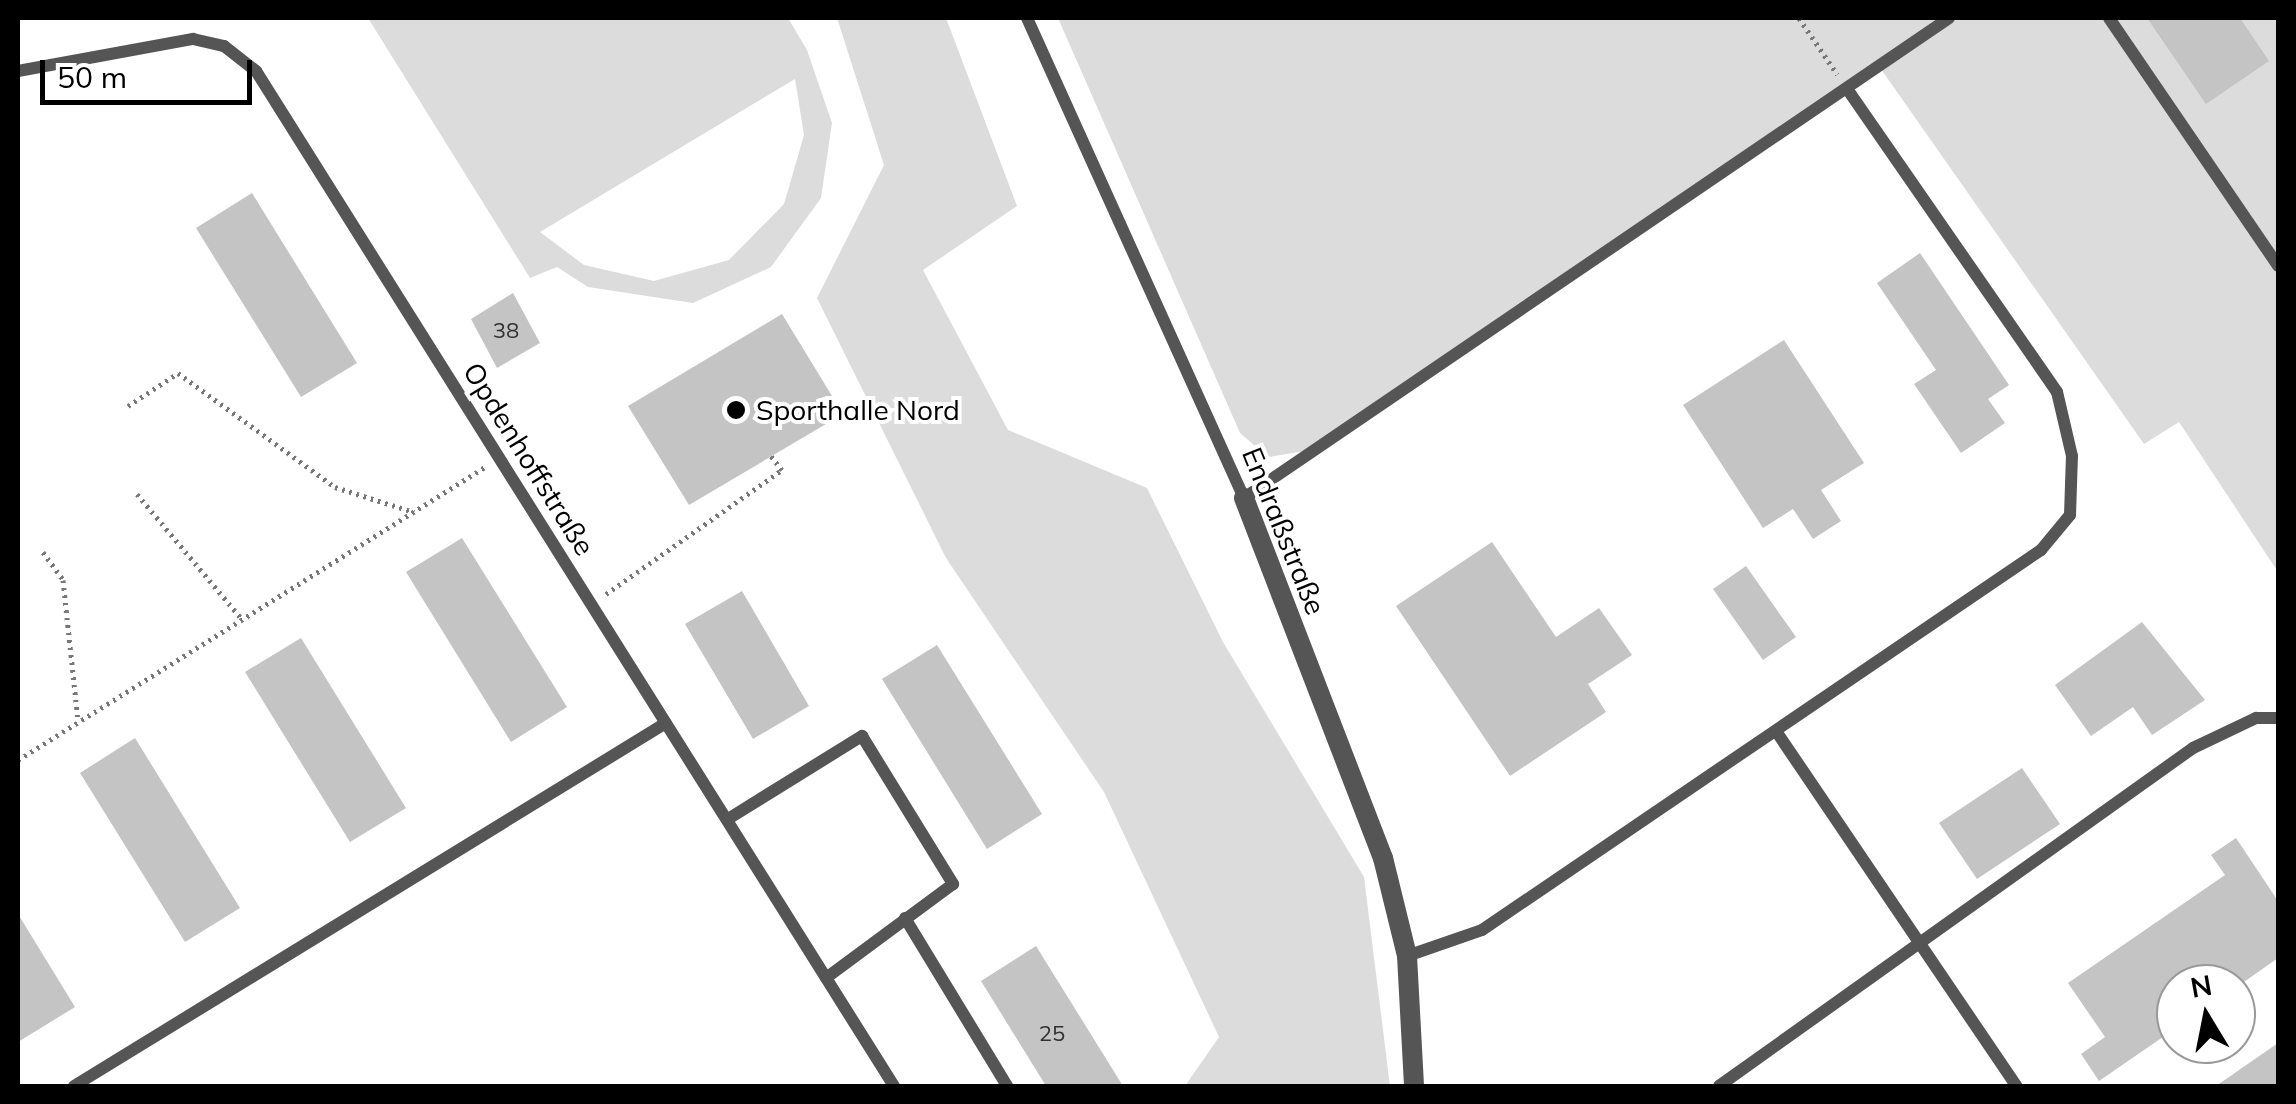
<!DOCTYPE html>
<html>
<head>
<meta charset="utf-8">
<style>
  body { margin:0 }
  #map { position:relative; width:2296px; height:1104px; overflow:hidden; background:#fff; font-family:Mulish,sans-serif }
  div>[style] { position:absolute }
  .green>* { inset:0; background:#dcdcdc }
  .building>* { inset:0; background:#c4c4c4 }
  .path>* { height:5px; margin-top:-2.5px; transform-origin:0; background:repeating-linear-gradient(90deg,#777 0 2.5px,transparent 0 7.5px) }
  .lane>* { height:12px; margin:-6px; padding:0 6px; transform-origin:6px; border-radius:6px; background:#555 }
  .street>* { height:20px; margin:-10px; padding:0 10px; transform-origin:10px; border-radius:10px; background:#555 }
  .dots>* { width:28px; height:28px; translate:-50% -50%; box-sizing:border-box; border:5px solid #fff; border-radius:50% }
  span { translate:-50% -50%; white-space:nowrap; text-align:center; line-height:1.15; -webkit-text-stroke:8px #fff; paint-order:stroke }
  .number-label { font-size:22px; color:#313131 }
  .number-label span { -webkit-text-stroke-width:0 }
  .poi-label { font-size:28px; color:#000 }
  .left { translate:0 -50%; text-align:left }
  .street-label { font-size:28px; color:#000 }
  .frame { position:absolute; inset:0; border:20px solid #000; pointer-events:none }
  .north { position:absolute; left:2156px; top:964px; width:100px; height:100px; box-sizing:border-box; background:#fff; border:2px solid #999; border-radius:50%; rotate:350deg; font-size:28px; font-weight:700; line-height:40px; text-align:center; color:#000 }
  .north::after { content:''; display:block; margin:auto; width:35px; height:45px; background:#000; clip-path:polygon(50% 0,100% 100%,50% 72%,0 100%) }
  .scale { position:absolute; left:40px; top:60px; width:212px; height:45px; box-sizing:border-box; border:5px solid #000; border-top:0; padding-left:12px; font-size:30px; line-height:35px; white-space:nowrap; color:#000; -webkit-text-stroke:8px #fff; paint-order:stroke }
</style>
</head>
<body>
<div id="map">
  <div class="green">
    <div style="clip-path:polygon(evenodd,368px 18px,788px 18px,807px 50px,832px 123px,821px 198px,771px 267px,693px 303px,588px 287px,557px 267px,530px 278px,368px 18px,795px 79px,804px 135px,784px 204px,729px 260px,654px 281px,584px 265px,540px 232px,795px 79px)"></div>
    <div style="clip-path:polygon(837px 18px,946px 18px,1017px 206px,923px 270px,1008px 430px,1147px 488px,1223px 642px,1364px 877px,1390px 1086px,1185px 1086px,1219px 1037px,1104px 792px,946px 558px,817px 298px,884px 165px)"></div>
    <div style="clip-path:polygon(1058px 18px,2278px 18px,2278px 572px,2179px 422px,2144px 444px,1876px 62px,1305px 451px,1268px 457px,1240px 433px)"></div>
  </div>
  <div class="building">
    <div style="clip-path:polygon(2147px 18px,2240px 18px,2269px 61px,2206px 104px)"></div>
    <div style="clip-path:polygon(252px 193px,357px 363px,301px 397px,196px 228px)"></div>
    <div style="clip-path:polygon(1920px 253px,2009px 385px,1988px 399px,2005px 423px,1961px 453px,1914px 384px,1936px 370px,1877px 283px)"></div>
    <div style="clip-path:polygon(513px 293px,540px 343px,497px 368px,471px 319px)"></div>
    <div style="clip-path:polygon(782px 314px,843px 414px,689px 505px,628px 406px)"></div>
    <div style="clip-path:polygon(1784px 340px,1864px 463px,1821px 490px,1841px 521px,1813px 539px,1793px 509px,1763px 528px,1683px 405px)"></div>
    <div style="clip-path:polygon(462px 538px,567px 707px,511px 742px,406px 572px)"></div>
    <div style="clip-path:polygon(1492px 542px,1556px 637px,1599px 608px,1632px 655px,1588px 684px,1606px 712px,1510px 776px,1396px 606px)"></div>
    <div style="clip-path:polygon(1746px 566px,1796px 637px,1763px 660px,1713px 589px)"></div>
    <div style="clip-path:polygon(742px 591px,809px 706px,753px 739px,685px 624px)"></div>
    <div style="clip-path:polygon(2142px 622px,2205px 700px,2152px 735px,2133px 707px,2091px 736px,2055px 685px)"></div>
    <div style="clip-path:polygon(301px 638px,406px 808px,350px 842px,245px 672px)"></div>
    <div style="clip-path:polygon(937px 645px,1042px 814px,987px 849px,882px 679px)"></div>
    <div style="clip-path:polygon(135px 738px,240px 908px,185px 942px,80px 773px)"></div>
    <div style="clip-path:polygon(2022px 768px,2060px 824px,1977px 879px,1939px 823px)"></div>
    <div style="clip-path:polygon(2236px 838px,2278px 901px,2278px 958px,2241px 984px,2176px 984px,2176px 1028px,2099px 1081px,2081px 1054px,2105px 1037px,2068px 983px,2225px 875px,2211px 855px)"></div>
    <div style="clip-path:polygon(18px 914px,75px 1007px,18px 1042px)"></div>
    <div style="clip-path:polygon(1036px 946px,1123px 1086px,1046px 1086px,981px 981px)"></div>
    <div style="clip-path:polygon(2278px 1043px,2278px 1086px,2216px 1086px)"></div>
  </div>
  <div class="path">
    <div style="left:1799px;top:18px;width:68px;rotate:55.8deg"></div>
    <div style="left:128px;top:406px;width:60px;rotate:-33.4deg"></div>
    <div style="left:178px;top:373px;width:194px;rotate:36deg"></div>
    <div style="left:335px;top:487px;width:83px;rotate:17.6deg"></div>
    <div style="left:137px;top:494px;width:162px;rotate:50deg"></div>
    <div style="left:43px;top:552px;width:34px;rotate:54deg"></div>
    <div style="left:63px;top:580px;width:142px;rotate:83.9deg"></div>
    <div style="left:606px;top:594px;width:215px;rotate:-35.2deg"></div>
    <div style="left:782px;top:470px;width:18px;rotate:-128deg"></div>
    <div style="left:18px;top:760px;width:551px;rotate:-32.1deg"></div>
  </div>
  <div class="lane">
    <div style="left:1027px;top:18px;width:527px;rotate:65.67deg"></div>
    <div style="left:1244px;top:498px;width:853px;rotate:-34.25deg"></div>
    <div style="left:2109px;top:18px;width:300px;rotate:55.7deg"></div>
    <div style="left:18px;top:71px;width:178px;rotate:-10.4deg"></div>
    <div style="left:193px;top:39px;width:32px;rotate:13deg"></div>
    <div style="left:224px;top:46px;width:41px;rotate:38deg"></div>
    <div style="left:256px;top:71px;width:1199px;rotate:57.85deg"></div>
    <div style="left:1776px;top:731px;width:429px;rotate:55.9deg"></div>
    <div style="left:728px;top:819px;width:158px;rotate:-31.8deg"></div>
    <div style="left:862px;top:736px;width:174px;rotate:58.4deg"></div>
    <div style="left:953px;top:884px;width:158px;rotate:143.5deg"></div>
    <div style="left:905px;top:918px;width:197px;rotate:58.7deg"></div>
    <div style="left:1407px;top:956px;width:79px;rotate:-19.1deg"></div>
    <div style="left:1482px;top:930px;width:676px;rotate:-34.21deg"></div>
    <div style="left:2041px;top:550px;width:45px;rotate:-50.4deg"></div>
    <div style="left:2070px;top:515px;width:59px;rotate:-88.1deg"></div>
    <div style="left:2072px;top:456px;width:66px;rotate:-103.2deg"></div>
    <div style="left:2057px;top:392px;width:369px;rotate:-124.7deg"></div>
    <div style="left:74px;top:1086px;width:694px;rotate:-31.52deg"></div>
    <div style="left:1719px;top:1086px;width:582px;rotate:-35.49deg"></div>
    <div style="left:2193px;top:748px;width:70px;rotate:-25.5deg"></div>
    <div style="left:2256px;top:718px;width:22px"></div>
  </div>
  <div class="street">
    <div style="left:1244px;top:498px;width:386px;rotate:68.9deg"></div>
    <div style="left:1383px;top:858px;width:101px;rotate:76.2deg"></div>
    <div style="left:1407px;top:956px;width:130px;rotate:86.9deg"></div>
  </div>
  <div class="dots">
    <div style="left:736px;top:410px;background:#000"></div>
  </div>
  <div class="number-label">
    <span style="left:506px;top:331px">38</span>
    <span style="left:1052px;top:1034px">25</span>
  </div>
  <div class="poi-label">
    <span class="left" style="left:756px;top:410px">Sporthalle Nord</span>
  </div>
  <div class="street-label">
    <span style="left:529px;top:459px;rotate:58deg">Opdenhoffstraße</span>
    <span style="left:1284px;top:531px;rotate:68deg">Endraßstraße</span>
  </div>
  <div class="frame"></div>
  <div class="north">N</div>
  <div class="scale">50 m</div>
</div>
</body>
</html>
